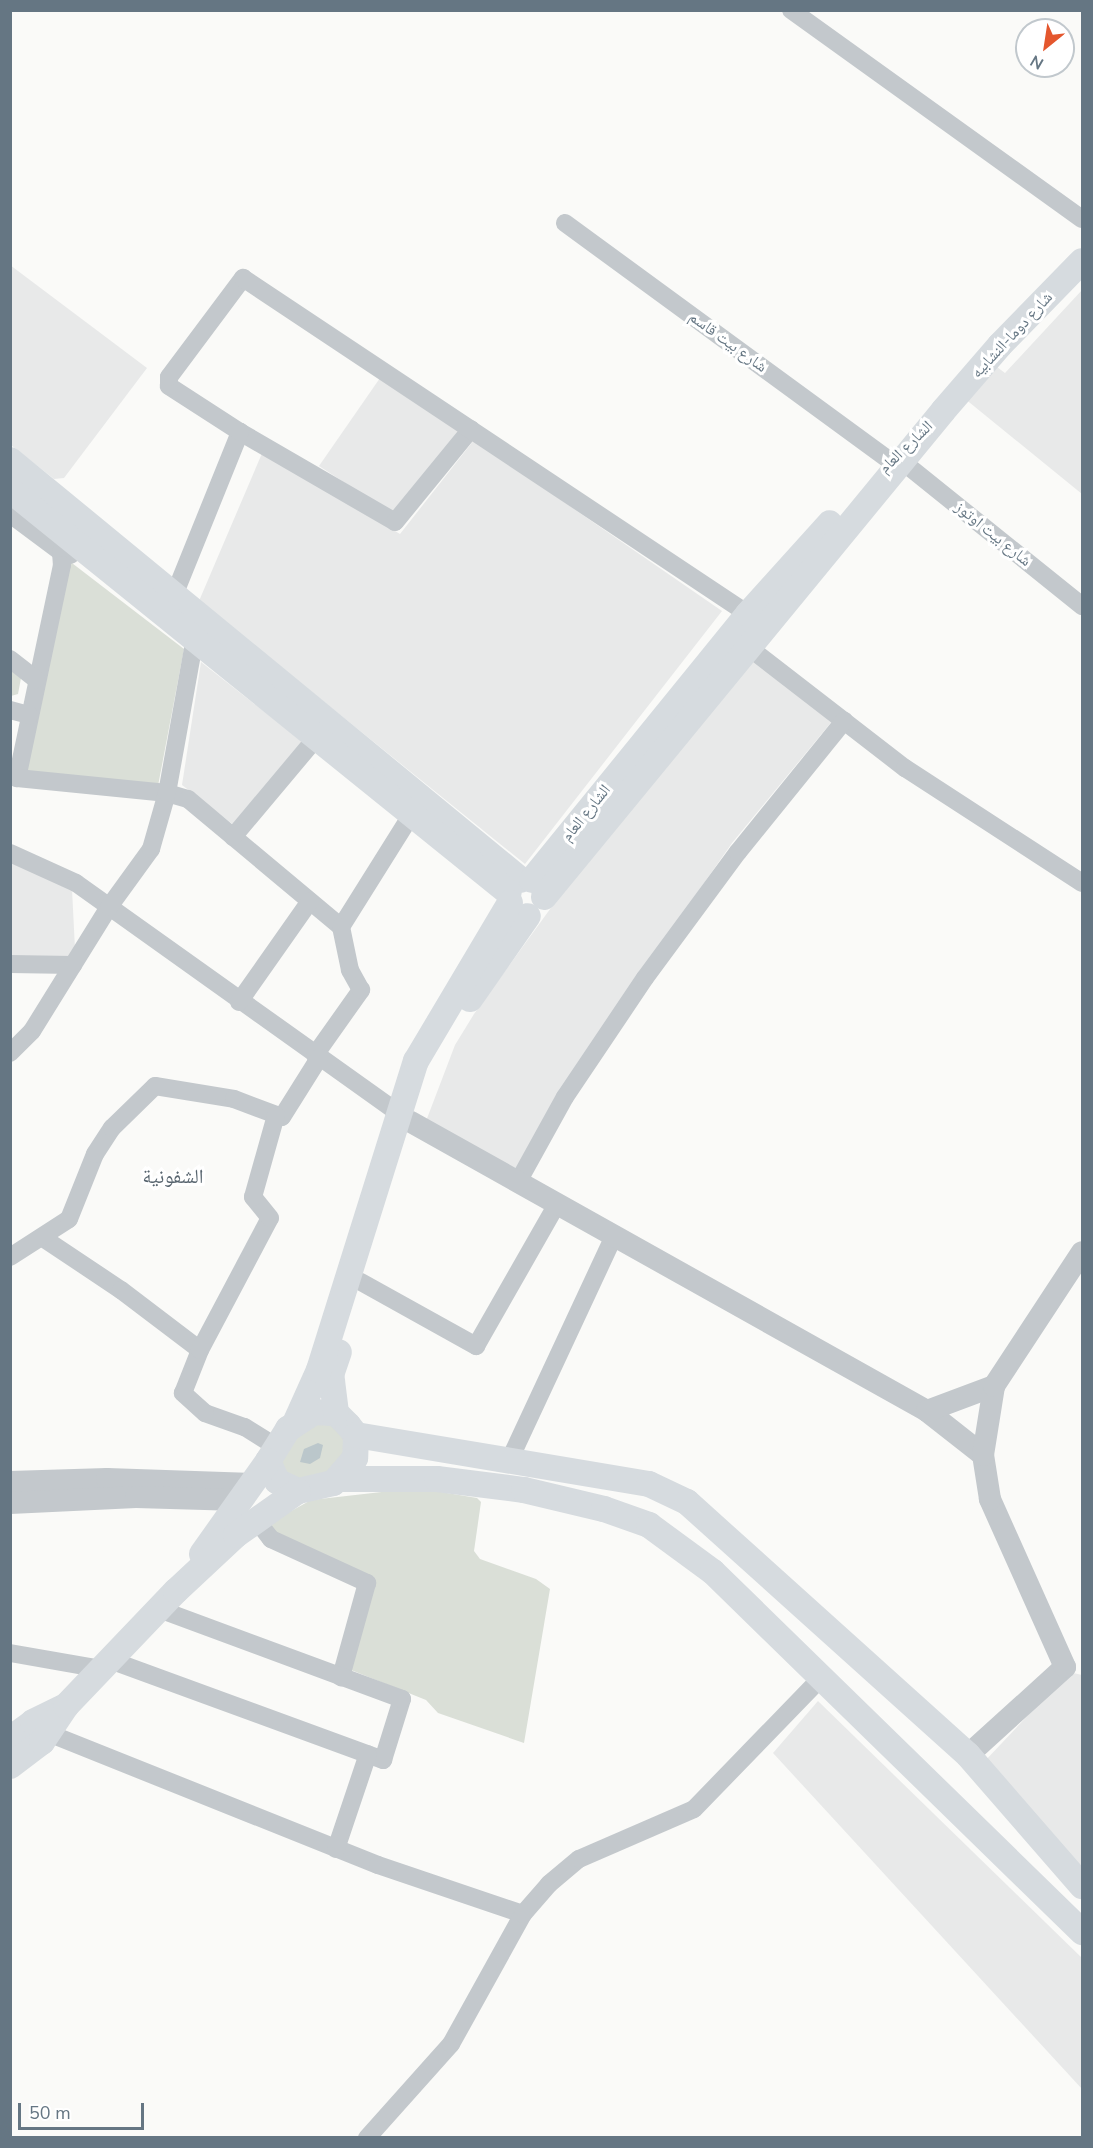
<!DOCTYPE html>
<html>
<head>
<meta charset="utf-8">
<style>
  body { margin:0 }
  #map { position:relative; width:1093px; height:2148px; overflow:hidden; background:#fafaf8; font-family:"Nunito Sans","Noto Naskh Arabic",sans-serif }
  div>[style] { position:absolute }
  .built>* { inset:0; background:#e8e9e9 }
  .green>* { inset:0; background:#dadfd7 }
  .water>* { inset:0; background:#bbc7cb }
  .minor>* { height:18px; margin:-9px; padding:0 9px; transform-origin:9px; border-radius:9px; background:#c3c8cc }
  .tertiary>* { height:22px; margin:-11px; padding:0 11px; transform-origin:11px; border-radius:11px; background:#c3c8cc }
  .secondary>* { height:26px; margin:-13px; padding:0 13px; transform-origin:13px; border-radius:13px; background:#d6dbdf }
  span { translate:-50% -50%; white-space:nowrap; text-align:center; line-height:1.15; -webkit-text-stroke:6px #fff; paint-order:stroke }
  .street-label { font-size:16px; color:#657683 }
  .quarter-label { font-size:20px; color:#57646e }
  .frame { position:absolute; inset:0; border:12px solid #657683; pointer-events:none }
  .north { position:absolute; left:1015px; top:18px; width:60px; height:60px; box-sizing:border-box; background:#fff; border:2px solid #c1c8cd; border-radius:50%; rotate:210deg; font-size:16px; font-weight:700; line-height:24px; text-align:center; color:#657683 }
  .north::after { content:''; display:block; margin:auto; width:21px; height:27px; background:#e4572e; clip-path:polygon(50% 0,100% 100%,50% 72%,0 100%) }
  .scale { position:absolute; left:18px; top:2103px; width:126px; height:27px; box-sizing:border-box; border:3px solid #657683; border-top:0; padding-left:8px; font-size:18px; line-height:21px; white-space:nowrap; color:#657683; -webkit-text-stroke:4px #fff; paint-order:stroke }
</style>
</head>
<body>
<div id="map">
  <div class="built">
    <div style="clip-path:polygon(10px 265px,147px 368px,64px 478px,54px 479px,11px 445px)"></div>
    <div style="clip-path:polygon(1082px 290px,1082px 494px,964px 398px,993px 364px,1005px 373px)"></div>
    <div style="clip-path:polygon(380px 378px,461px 428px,393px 514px,319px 466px)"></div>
    <div style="clip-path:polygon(474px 440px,722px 611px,525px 864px,199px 601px,263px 451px,400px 534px)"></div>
    <div style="clip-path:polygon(748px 654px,833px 720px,732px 843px,565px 1082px,512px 1179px,423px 1129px,455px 1045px,474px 1014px,598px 843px)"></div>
    <div style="clip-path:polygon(201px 662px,303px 742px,235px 826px,182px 785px)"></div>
    <div style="clip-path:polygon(10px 862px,72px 889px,75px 949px,69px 957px,11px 958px)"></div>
    <div style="clip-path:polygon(1069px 1672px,1082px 1675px,1082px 1867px,983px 1763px)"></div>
    <div style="clip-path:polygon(818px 1701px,1082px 1958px,1082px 2089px,773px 1753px)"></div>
  </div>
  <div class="green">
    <div style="clip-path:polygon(68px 560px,184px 649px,158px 786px,25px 774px)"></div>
    <div style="clip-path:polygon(10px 670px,21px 678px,18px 694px,11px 696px)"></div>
    <div style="clip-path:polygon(328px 1423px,338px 1428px,344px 1440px,343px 1454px,328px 1477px,289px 1480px,280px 1458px,283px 1449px,315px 1424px)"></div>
    <div style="clip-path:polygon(417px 1488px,477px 1498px,481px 1502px,474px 1551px,480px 1559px,536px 1579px,550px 1589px,524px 1743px,438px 1713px,426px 1700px,351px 1670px,374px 1577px,270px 1532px,268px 1524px,311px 1500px)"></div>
  </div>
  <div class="water">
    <div style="clip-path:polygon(318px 1443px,323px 1445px,320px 1458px,310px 1464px,300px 1462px,304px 1449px)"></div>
  </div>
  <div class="minor">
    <div style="left:791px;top:10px;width:358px;rotate:35.7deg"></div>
    <div style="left:565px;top:223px;width:404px;rotate:36.2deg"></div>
    <div style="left:240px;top:432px;width:179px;rotate:30.1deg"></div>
    <div style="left:395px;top:522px;width:120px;rotate:-50.7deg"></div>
    <div style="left:903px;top:462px;width:230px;rotate:38.8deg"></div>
    <div style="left:10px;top:514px;width:64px;rotate:36.7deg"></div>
    <div style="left:61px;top:552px;width:10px;rotate:17deg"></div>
    <div style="left:61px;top:552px;width:13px;rotate:86deg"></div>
    <div style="left:62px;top:565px;width:218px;rotate:101.9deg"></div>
    <div style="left:17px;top:778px;width:151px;rotate:5.7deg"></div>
    <div style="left:167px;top:793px;width:22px;rotate:16deg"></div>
    <div style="left:188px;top:799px;width:199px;rotate:39.9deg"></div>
    <div style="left:341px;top:927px;width:133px;rotate:-57.9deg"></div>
    <div style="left:175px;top:593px;width:174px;rotate:-68deg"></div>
    <div style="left:240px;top:432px;width:85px;rotate:-147.1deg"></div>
    <div style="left:169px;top:386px;width:9px;rotate:-90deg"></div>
    <div style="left:169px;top:377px;width:124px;rotate:-53.2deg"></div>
    <div style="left:243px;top:278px;width:607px;rotate:33.64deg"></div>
    <div style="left:747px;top:646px;width:200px;rotate:37.7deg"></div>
    <div style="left:905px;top:768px;width:211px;rotate:33deg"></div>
    <div style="left:10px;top:659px;width:33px;rotate:38deg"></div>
    <div style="left:10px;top:710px;width:20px;rotate:15deg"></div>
    <div style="left:233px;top:837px;width:131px;rotate:-50deg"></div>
    <div style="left:10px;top:853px;width:72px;rotate:24.4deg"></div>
    <div style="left:76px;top:883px;width:407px;rotate:35.5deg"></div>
    <div style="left:10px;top:964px;width:63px;rotate:0.9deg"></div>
    <div style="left:239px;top:1002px;width:123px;rotate:-54.9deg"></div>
    <div style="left:10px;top:1053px;width:31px;rotate:-45deg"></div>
    <div style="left:32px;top:1031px;width:146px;rotate:-58.2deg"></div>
    <div style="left:109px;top:907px;width:72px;rotate:-54.1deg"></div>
    <div style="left:151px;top:849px;width:58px;rotate:-74.1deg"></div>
    <div style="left:167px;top:793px;width:158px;rotate:-79.8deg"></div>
    <div style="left:315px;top:1055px;width:80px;rotate:-54.7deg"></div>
    <div style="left:361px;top:990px;width:23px;rotate:-119deg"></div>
    <div style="left:350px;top:970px;width:44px;rotate:-101.8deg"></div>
    <div style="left:518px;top:1182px;width:97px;rotate:-61.1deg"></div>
    <div style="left:565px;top:1097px;width:143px;rotate:-56.1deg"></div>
    <div style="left:645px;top:978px;width:157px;rotate:-53.6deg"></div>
    <div style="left:738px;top:852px;width:169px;rotate:-51deg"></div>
    <div style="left:43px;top:1238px;width:94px;rotate:33.7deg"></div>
    <div style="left:121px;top:1290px;width:99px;rotate:37.2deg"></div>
    <div style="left:10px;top:1257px;width:70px;rotate:-32.8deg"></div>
    <div style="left:69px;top:1219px;width:70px;rotate:-68.2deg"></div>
    <div style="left:95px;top:1154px;width:31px;rotate:-57deg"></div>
    <div style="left:112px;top:1128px;width:60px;rotate:-44.3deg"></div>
    <div style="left:155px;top:1086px;width:80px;rotate:9.3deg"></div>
    <div style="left:234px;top:1099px;width:51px;rotate:20.6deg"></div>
    <div style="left:282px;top:1117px;width:70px;rotate:-57.9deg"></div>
    <div style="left:361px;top:1282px;width:132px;rotate:29.1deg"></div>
    <div style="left:476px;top:1346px;width:163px;rotate:-60.3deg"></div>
    <div style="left:275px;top:1446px;width:36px;rotate:-148deg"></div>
    <div style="left:244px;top:1427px;width:41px;rotate:-160.3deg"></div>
    <div style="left:205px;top:1413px;width:30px;rotate:-138deg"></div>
    <div style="left:183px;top:1393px;width:46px;rotate:-68.4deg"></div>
    <div style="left:200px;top:1350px;width:149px;rotate:-62.1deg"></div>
    <div style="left:270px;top:1218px;width:27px;rotate:-129deg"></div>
    <div style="left:253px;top:1197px;width:85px;rotate:-74.3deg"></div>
    <div style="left:510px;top:1459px;width:246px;rotate:-65deg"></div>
    <div style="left:257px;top:1521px;width:23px;rotate:52deg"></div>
    <div style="left:271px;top:1539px;width:106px;rotate:24.6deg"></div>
    <div style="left:367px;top:1583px;width:98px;rotate:105.5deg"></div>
    <div style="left:10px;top:1653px;width:92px;rotate:10deg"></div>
    <div style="left:110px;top:1660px;width:291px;rotate:20.1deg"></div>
    <div style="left:383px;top:1760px;width:64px;rotate:-72.7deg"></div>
    <div style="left:402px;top:1699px;width:259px;rotate:-159.7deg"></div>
    <div style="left:48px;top:1733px;width:355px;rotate:21.8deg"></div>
    <div style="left:378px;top:1865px;width:153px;rotate:18.7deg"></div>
    <div style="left:336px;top:1849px;width:100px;rotate:-71.4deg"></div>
    <div style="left:367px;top:2138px;width:126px;rotate:-48.2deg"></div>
    <div style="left:451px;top:2044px;width:149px;rotate:-61deg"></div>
    <div style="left:523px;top:1914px;width:40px;rotate:-49deg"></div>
    <div style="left:549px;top:1884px;width:39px;rotate:-40deg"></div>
    <div style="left:579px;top:1859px;width:125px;rotate:-23.5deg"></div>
    <div style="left:694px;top:1809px;width:181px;rotate:-45.9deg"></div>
  </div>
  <div class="tertiary">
    <div style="left:411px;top:1122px;width:591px;rotate:29.25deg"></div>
    <div style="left:927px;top:1411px;width:71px;rotate:38.2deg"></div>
    <div style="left:927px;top:1411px;width:72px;rotate:-20.5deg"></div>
    <div style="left:10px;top:1482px;width:97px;rotate:-1.8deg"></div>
    <div style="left:107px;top:1479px;width:146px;rotate:2deg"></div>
    <div style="left:10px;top:1503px;width:126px;rotate:-2.7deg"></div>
    <div style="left:136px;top:1497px;width:103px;rotate:1.7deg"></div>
    <div style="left:968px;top:1755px;width:131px;rotate:-42.2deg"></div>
    <div style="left:1065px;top:1667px;width:184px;rotate:-114.1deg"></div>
    <div style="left:990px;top:1499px;width:45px;rotate:-99deg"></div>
    <div style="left:983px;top:1455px;width:70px;rotate:-80.9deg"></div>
    <div style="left:994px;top:1386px;width:160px;rotate:-56.7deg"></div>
  </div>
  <div class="secondary">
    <div style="left:10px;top:460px;width:661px;rotate:39.42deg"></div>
    <div style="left:10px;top:490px;width:641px;rotate:38.92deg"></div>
    <div style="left:532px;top:880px;width:343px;rotate:-50.9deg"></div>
    <div style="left:748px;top:614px;width:122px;rotate:-48deg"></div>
    <div style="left:544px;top:897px;width:629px;rotate:-50.61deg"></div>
    <div style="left:943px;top:411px;width:87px;rotate:-49.2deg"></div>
    <div style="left:1000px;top:345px;width:117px;rotate:-45.7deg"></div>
    <div style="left:470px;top:999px;width:101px;rotate:-55.1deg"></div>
    <div style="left:314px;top:1412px;width:22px;rotate:3deg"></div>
    <div style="left:336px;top:1413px;width:17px;rotate:45deg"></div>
    <div style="left:348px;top:1425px;width:13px;rotate:51deg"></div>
    <div style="left:356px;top:1435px;width:23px;rotate:92deg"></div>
    <div style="left:355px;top:1458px;width:33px;rotate:131deg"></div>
    <div style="left:333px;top:1483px;width:36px;rotate:167deg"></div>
    <div style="left:298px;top:1491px;width:23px;rotate:-155deg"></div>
    <div style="left:277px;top:1481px;width:22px;rotate:-114deg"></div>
    <div style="left:268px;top:1461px;width:38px;rotate:-58deg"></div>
    <div style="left:288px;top:1429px;width:31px;rotate:-33deg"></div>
    <div style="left:336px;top:1413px;width:38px;rotate:-97deg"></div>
    <div style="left:331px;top:1375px;width:24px;rotate:-71deg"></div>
    <div style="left:296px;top:1421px;width:56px;rotate:-65.7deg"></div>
    <div style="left:319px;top:1370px;width:324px;rotate:-72.6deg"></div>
    <div style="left:416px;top:1061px;width:184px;rotate:-59.3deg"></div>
    <div style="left:356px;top:1435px;width:297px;rotate:9.5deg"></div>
    <div style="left:649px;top:1484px;width:42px;rotate:25.3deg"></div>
    <div style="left:687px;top:1502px;width:378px;rotate:42deg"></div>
    <div style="left:968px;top:1755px;width:174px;rotate:49deg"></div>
    <div style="left:340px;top:1479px;width:97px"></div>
    <div style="left:437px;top:1479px;width:88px;rotate:7.2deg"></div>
    <div style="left:524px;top:1490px;width:82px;rotate:13.4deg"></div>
    <div style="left:604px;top:1509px;width:48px;rotate:19.6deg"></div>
    <div style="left:649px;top:1525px;width:79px;rotate:36.3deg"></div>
    <div style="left:713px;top:1572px;width:516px;rotate:44.29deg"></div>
    <div style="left:202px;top:1554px;width:114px;rotate:-54.6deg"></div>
    <div style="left:10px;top:1739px;width:29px;rotate:-36deg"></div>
    <div style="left:33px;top:1722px;width:37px;rotate:-26deg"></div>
    <div style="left:10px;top:1766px;width:40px;rotate:-37deg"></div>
    <div style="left:42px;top:1742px;width:43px;rotate:-56.3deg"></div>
    <div style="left:66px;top:1706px;width:159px;rotate:-46.3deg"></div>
    <div style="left:176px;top:1591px;width:82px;rotate:-43deg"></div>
    <div style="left:236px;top:1535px;width:76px;rotate:-35.4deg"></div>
  </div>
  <div class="street-label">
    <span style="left:1012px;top:335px;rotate:-47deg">شارع دوما-النشابيه</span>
    <span style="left:728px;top:342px;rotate:36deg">شارع بيت قاسم</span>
    <span style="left:906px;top:447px;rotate:-44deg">الشارع العام</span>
    <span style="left:993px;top:534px;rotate:39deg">شارع بيت اوتوز</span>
    <span style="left:586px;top:813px;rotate:-51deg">الشارع العام</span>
  </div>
  <div class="quarter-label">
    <span style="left:173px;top:1176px">الشفونية</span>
  </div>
  <div class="frame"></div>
  <div class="north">N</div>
  <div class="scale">50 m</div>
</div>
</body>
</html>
